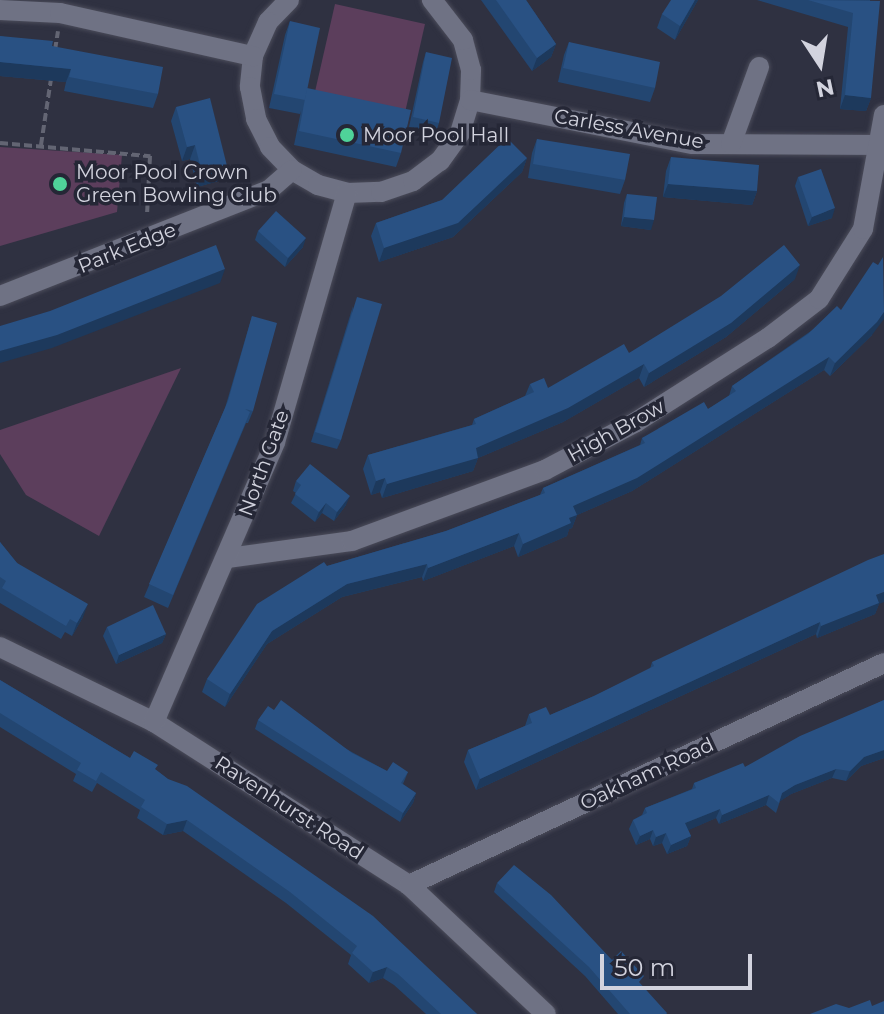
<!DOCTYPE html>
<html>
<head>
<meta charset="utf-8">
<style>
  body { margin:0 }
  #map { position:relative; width:884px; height:1014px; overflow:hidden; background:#2f3141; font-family:Montserrat,sans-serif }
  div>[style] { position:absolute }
  .green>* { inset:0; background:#5c3e5c }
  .path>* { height:4px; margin-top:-2px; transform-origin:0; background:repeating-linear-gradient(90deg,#636573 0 8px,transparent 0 12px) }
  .roads { filter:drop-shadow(0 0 2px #4b4c5a) drop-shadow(0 0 2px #4b4c5a) }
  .minor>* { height:20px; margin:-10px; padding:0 10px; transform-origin:10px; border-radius:10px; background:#6f7284 }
  .wall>* { inset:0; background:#234671 }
  .shaded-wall>* { inset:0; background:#1d395c }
  .building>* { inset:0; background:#295183 }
  .dots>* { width:22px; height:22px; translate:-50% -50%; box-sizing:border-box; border:4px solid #252736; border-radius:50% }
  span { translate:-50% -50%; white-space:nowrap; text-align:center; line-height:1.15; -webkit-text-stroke:7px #252736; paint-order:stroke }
  .street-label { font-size:20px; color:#d2d3de }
  .poi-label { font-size:20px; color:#d2d3de }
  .left { translate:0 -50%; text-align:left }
  .north { position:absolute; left:780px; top:24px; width:80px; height:80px; -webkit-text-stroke:6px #252736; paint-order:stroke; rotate:168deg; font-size:22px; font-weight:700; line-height:32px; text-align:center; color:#d2d3de }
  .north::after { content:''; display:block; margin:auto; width:28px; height:36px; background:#d2d3de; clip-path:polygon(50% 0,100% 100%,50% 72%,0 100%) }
  .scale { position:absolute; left:600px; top:954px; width:152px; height:36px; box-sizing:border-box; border:4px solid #d2d3de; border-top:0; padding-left:10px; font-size:24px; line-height:28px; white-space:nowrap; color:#d2d3de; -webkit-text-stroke:6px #252736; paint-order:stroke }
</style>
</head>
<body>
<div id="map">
  <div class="green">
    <div style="clip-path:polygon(335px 4px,425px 24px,404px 117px,314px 96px)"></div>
    <div style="clip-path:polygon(0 147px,122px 155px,117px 212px,0 246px)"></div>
    <div style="clip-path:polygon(181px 368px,99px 536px,26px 495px,0 454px,0 430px)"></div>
  </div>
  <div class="path">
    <div style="left:55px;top:50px;width:19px;rotate:-81deg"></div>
    <div style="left:0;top:143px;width:151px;rotate:5deg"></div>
    <div style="left:150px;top:156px;width:60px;rotate:92.9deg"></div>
    <div style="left:41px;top:145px;width:67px;rotate:-81.4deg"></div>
  </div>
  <div class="roads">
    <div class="minor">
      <div style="left:289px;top:0;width:30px;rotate:134deg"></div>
      <div style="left:268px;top:22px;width:37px;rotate:114deg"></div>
      <div style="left:253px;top:56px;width:31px;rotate:96deg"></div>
      <div style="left:250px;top:87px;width:33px;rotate:79deg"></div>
      <div style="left:256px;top:119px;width:31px;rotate:63deg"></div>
      <div style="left:270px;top:147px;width:32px;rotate:46deg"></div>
      <div style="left:292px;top:170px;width:30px;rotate:30deg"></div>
      <div style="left:318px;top:185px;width:30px;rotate:15deg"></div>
      <div style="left:347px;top:193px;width:34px;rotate:-2deg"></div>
      <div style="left:381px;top:192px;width:34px;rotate:-19deg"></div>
      <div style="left:413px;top:181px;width:34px;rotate:-37deg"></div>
      <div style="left:440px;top:161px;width:34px;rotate:-54deg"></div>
      <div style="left:460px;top:133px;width:34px;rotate:-73deg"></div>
      <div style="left:470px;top:100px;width:30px;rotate:-88deg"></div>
      <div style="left:471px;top:70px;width:31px;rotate:-105deg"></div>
      <div style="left:463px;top:40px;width:51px;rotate:-127.8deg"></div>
      <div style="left:0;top:10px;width:60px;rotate:2.9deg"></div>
      <div style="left:60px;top:13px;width:198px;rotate:12.6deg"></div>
      <div style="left:470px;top:100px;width:227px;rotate:11.2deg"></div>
      <div style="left:693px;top:144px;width:191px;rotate:0.3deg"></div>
      <div style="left:731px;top:144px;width:82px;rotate:-70deg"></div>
      <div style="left:0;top:296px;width:289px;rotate:-21.5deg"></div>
      <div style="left:269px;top:190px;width:30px;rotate:-41deg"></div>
      <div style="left:228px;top:558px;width:125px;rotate:-7.8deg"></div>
      <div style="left:352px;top:541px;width:206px;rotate:-20.2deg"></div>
      <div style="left:545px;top:470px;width:103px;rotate:-27.8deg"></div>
      <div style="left:636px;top:422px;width:156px;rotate:-32.5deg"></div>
      <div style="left:768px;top:338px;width:64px;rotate:-37.4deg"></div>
      <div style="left:819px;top:299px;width:83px;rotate:-57.8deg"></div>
      <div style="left:863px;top:229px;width:116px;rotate:-79.6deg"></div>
      <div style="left:0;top:647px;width:171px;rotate:26deg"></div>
      <div style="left:154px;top:722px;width:303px;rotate:32.6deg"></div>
      <div style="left:409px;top:885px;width:188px;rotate:43.3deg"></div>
      <div style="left:154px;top:722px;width:305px;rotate:-66.6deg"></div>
      <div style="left:275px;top:442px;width:259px;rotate:-73.9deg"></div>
      <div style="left:409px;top:885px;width:524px;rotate:-25.05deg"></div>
    </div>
  </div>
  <div class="wall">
    <div style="clip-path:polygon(481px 0,526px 0,556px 44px,551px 57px,532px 71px)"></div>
    <div style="clip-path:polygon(698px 0,675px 40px,657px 28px,662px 14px)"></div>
    <div style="clip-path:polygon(757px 0,870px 0,871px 98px,866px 111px,840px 109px,848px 27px)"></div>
    <div style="clip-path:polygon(290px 21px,307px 89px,401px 153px,396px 167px,294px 145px,301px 111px,300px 114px,269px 108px,285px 35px)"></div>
    <div style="clip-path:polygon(0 36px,52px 46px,158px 94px,153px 108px,64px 91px,66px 82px,0 76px)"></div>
    <div style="clip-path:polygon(569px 42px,655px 88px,650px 102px,558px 82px,564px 55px)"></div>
    <div style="clip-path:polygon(426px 52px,439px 123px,436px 132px,409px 127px,423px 62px)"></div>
    <div style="clip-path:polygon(176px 107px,227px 166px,222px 180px,197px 187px,190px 159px,182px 161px,171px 121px)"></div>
    <div style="clip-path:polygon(537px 139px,625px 180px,620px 194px,528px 178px,532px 153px)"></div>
    <div style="clip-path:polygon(671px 157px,757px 191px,752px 205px,663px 197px,666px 171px)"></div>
    <div style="clip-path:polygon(527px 158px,522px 172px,453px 237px,379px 262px,371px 236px,376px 223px,442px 200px)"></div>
    <div style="clip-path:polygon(798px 177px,832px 218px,808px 226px,795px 186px)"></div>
    <div style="clip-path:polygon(627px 194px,651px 230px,621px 226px,624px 203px)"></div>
    <div style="clip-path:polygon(258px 231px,303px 247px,285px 267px,255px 240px)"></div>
    <div style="clip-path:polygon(795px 279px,726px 337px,644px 387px,639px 378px,563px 422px,478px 458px,473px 471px,382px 498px,380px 492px,371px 495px,363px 469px,368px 455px,472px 425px,474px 419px,525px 396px,530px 384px,548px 388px,629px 353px)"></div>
    <div style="clip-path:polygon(353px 306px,341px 440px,337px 449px,311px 442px)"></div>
    <div style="clip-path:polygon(841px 310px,872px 335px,830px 376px,824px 370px,632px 491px,577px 515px,572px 528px,569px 529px,567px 536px,518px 557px,514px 546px,423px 581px,422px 577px,342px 597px,267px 644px,225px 707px,202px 692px,207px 679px,327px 566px,446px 531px,540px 495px,543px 488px,640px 445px,642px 438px,708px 409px,729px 396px,732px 386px)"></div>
    <div style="clip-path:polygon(252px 316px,253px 411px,248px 423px,246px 423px,168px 608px,144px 597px,225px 408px)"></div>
    <div style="clip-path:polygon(296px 481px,346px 505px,334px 521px,322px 513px,315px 522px,291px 503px,296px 493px,293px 491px)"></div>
    <div style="clip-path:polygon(0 542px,17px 563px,83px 617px,72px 636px,65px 632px,61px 639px,0 603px)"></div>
    <div style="clip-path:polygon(879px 604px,875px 614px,817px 638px,816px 634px,476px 790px,464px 762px,468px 750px,525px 726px,529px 714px,550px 715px,594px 696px,650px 669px,652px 662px)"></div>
    <div style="clip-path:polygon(107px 627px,166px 634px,162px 643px,116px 664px,103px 636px)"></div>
    <div style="clip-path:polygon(0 680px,130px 758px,156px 770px,477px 1014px,426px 1014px,394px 985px,383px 978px,369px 983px,348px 964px,351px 955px,286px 903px,183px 831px,163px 835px,137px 818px,140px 810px,97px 783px,92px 792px,73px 781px,76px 774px,0 727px)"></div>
    <div style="clip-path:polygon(884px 700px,884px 758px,861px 766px,846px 781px,832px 778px,791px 794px,780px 801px,776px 813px,766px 805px,719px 824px,716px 818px,688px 830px,691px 836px,687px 846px,667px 854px,662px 843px,653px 846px,650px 839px,636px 845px,629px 829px,633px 820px,642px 815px,645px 808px,692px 789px,694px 783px,745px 767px)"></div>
    <div style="clip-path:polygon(274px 710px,387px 771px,408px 772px,403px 784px,416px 793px,413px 803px,400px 822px,255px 729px,258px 720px)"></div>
    <div style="clip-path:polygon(497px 883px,612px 960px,641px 985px,667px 1014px,618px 1014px,585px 976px,494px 892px)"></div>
  </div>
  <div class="shaded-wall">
    <div style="clip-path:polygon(695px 0,698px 0,675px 40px,680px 26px)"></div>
    <div style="clip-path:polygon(556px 44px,551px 57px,532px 71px,537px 58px)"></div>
    <div style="clip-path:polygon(0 62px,71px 69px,66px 82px,0 76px)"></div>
    <div style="clip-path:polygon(845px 95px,871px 98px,866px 111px,840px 109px)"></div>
    <div style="clip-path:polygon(195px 145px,190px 159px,182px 161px,187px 147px)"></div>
    <div style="clip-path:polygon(527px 158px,522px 172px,453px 237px,379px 262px,384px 248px)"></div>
    <div style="clip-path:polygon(227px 166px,222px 180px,197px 187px,202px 173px)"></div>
    <div style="clip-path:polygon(668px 184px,757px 191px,752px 205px,663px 197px)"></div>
    <div style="clip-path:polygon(835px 208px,832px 218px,808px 226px,812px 217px)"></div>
    <div style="clip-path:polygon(624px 217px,654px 220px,651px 230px,621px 226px)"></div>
    <div style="clip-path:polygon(306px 238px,303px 247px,285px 267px,288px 258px)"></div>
    <div style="clip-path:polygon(800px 265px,795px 279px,726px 337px,644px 387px,649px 373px)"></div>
    <div style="clip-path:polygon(225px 269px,220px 283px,52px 348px,0 363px,0 351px)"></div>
    <div style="clip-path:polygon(884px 312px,884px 319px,872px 335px,830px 376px,835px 363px)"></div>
    <div style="clip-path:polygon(829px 357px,824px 370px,632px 491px,577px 515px,572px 528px,569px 529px,567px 536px,518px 557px,523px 544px,573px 506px)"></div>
    <div style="clip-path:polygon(644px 364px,639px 378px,563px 422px,478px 458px,473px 471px,382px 498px,387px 484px,476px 448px)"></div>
    <div style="clip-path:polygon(385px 478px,380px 492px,371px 495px,376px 481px)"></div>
    <div style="clip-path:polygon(350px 496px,346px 505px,334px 521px,337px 512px)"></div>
    <div style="clip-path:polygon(326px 503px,322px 513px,315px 522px,319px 512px)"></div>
    <div style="clip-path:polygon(519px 533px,514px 546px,423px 581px,428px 568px)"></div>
    <div style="clip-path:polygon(427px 564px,422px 577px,342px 597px,267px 644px,225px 707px,230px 694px,272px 631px,347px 584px)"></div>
    <div style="clip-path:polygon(884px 592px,884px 602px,879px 604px,875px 614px,817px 638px,821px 626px,876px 595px)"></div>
    <div style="clip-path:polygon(88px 604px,83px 617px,72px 636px,77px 623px)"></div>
    <div style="clip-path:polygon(820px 622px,816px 634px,476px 790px,480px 779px)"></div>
    <div style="clip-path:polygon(166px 634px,162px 643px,116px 664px,119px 655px)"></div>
    <div style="clip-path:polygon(884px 750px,884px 758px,861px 766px,846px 781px,850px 771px,864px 757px)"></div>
    <div style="clip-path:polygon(836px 769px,832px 778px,791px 794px,779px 802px,782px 793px,795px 785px)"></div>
    <div style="clip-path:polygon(416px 793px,413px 803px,400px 822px,403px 813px)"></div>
    <div style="clip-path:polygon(769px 795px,766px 805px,719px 824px,722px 815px)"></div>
    <div style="clip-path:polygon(720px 809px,716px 818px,682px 833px,685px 823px)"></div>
    <div style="clip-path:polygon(187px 820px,183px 831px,163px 835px,167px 824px)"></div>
    <div style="clip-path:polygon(653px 830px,650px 839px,636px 845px,640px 836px)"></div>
    <div style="clip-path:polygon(666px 833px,662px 843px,653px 846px,656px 837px)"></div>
    <div style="clip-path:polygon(691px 836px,687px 846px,667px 854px,671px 845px)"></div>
    <div style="clip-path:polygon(387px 967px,383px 978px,369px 983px,373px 972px)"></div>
  </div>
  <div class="building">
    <div style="clip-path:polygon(496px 0,526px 0,556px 44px,537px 58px)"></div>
    <div style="clip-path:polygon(671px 0,695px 0,680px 26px,662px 14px)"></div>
    <div style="clip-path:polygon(808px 0,880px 1px,871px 98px,845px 95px,853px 13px)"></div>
    <div style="clip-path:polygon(290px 21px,320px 28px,305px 100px,274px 94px)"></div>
    <div style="clip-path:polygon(0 36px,53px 41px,52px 46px,163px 67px,158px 94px,69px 77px,71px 69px,0 62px)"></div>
    <div style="clip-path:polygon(569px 42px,660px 62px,655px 88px,563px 68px)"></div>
    <div style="clip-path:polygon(426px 52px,452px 58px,439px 123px,413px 117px)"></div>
    <div style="clip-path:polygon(307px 88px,411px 110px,401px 153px,299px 131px)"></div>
    <div style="clip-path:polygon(210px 98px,227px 166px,202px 173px,195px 145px,187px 147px,176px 107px)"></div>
    <div style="clip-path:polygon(507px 138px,527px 158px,458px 223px,384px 248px,376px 223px,442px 200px)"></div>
    <div style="clip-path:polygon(537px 139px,630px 154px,625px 180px,533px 164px)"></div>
    <div style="clip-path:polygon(671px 157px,759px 165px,757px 191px,668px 184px)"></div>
    <div style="clip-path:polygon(821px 169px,835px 208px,812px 217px,798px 177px)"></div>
    <div style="clip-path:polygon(627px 194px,657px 197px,654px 220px,624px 217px)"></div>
    <div style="clip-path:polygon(276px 211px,306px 238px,288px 258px,258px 231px)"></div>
    <div style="clip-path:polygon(216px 245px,225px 269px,57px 335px,0 351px,0 326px,50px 311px)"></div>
    <div style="clip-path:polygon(784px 245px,800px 265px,731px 323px,649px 373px,644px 364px,568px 408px,476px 448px,478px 458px,387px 484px,385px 478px,376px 481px,368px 455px,476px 424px,474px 419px,534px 392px,530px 384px,544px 378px,548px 388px,624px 344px,629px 353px,721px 296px)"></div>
    <div style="clip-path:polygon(883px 257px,884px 312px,877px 322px,835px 363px,829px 357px,637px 478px,573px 506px,577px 515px,569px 518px,571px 523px,523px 544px,519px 533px,428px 568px,427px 564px,347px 584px,272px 631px,230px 694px,207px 679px,257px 604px,324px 562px,327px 566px,446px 531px,545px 493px,543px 488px,645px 443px,642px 438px,704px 402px,708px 409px,736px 391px,732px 386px,808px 334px,837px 306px,841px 310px,873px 262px,878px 265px)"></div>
    <div style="clip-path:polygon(357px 297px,382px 304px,341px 440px,315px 432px)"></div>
    <div style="clip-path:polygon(252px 316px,277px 323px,253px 411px,245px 409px,250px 412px,173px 595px,149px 584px,228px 401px)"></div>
    <div style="clip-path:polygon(310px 464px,350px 496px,337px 512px,326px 503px,319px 512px,295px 494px,301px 485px,296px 481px)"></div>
    <div style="clip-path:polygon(0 542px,17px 563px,88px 604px,77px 623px,70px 619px,66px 626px,2px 588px,6px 581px,0 577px)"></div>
    <div style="clip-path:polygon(884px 554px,884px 592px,876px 595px,879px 603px,821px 626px,820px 622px,480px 779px,468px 750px,532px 723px,529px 714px,546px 707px,550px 715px,594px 696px,654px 666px,652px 662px,868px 560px)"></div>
    <div style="clip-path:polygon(153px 605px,166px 634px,119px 655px,107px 627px)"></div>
    <div style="clip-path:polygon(0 680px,130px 758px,134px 751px,158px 765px,155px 769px,168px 779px,187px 786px,373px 916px,477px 1014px,441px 1014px,398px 974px,387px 967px,373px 972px,352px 953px,357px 946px,290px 892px,187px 820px,167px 824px,141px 807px,145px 800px,101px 772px,96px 781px,77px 770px,81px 763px,0 713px)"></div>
    <div style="clip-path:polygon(281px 700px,352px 753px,387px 771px,393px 762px,408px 772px,401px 783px,416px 793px,403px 813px,258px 720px,268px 706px,274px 710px)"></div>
    <div style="clip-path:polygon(884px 700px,884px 750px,864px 757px,850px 771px,836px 769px,795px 785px,782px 793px,779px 803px,769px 795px,722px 815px,720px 809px,685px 823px,691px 836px,671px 845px,666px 833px,656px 837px,653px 830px,640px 836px,633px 820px,647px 813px,645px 808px,696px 788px,694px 783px,743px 763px,745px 767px,800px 736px)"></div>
    <div style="clip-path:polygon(514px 865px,551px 895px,612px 960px,621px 951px,644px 976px,639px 982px,667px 1013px,666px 1014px,630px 1014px,589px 967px,497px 883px)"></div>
    <div style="clip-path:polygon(870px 1000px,872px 1006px,884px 1001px,884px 1014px,810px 1014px,836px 1004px,849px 1008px)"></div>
  </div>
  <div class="dots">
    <div style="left:347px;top:135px;background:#4fd399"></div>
    <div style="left:60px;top:184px;background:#4fd399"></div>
  </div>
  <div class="street-label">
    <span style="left:629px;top:129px;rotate:10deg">Carless Avenue</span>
    <span style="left:127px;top:248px;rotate:-22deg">Park Edge</span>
    <span style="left:616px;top:431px;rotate:-29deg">High Brow</span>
    <span style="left:264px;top:463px;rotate:-70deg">North Gate</span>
    <span style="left:647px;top:774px;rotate:-25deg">Oakham Road</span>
    <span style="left:289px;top:808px;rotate:33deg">Ravenhurst Road</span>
  </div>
  <div class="poi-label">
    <span class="left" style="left:363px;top:135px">Moor Pool Hall</span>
    <span class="left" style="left:76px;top:184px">Moor Pool Crown<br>Green Bowling Club</span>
  </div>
  <div class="north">N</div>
  <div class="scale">50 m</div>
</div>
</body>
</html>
